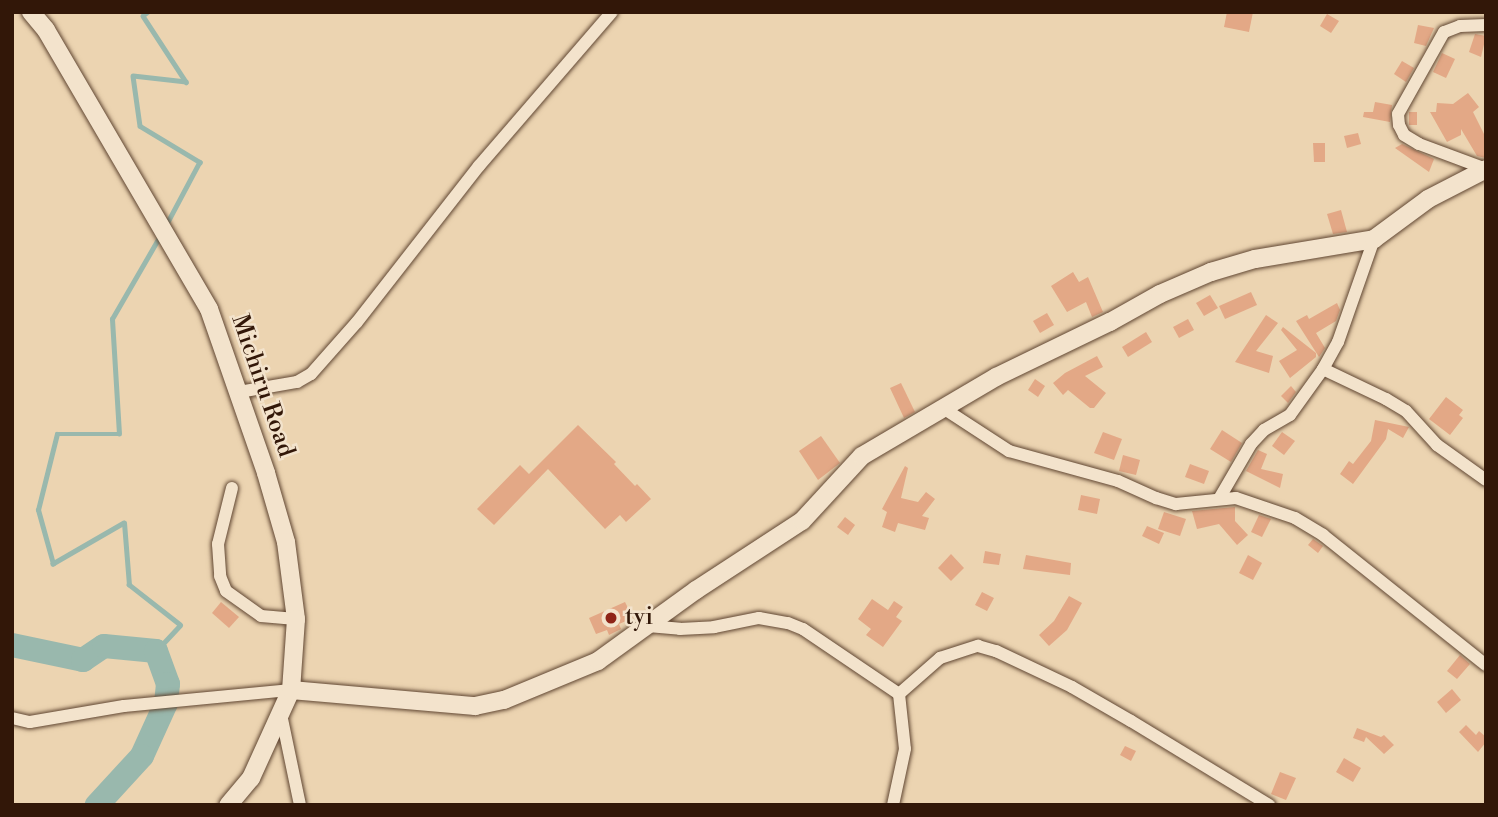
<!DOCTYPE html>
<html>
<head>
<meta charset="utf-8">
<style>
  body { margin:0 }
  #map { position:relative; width:1498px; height:817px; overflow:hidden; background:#ecd4b1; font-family:"Libre Bodoni",serif }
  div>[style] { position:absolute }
  .stream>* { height:4.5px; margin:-2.25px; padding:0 2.25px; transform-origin:2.25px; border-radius:2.25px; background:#99b8ad }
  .river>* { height:24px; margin:-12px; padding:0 12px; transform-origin:12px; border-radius:12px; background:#99b8ad }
  .building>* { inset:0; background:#e3a886 }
  .roads { filter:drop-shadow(0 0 2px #604632) drop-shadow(0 0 2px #604632) }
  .street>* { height:12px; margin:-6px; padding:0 6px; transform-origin:6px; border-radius:6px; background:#f3e3cc }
  .secondary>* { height:18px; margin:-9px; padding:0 9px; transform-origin:9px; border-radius:9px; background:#f3e3cc }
  .dots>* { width:19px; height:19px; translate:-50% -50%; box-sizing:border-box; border:4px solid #f3e3cc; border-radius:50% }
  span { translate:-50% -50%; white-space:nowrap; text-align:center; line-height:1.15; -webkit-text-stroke:5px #f3e3cc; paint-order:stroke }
  .street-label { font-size:24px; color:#321708 }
  .poi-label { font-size:24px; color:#321708 }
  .left { translate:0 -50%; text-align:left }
  .frame { position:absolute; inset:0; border:14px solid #321708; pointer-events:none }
</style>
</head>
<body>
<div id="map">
  <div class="stream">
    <div style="left:148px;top:12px;width:6px;rotate:141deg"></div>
    <div style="left:143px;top:16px;width:79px;rotate:56.9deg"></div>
    <div style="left:186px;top:82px;width:53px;rotate:-173.5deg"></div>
    <div style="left:133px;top:76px;width:50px;rotate:82deg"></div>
    <div style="left:140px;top:126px;width:70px;rotate:31deg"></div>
    <div style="left:200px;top:162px;width:72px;rotate:118deg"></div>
    <div style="left:156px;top:651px;width:35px;rotate:-47deg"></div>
    <div style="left:180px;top:625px;width:65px;rotate:-141.9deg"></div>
    <div style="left:129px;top:585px;width:62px;rotate:-94.6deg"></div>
    <div style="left:124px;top:523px;width:82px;rotate:150deg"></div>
    <div style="left:53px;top:564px;width:56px;rotate:-105.5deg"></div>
    <div style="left:38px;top:510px;width:78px;rotate:-76deg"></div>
    <div style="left:57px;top:434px;width:62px"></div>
    <div style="left:119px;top:434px;width:115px;rotate:-93.5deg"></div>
    <div style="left:112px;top:319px;width:96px;rotate:-60deg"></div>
  </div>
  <div class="river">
    <div style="left:12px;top:645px;width:73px;rotate:11.9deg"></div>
    <div style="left:83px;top:660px;width:25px;rotate:-34deg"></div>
    <div style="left:104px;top:646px;width:52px;rotate:5.5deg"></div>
    <div style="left:156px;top:651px;width:35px;rotate:70deg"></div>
    <div style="left:168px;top:684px;width:19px;rotate:96deg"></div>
    <div style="left:166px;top:703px;width:58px;rotate:114.4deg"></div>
    <div style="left:142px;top:756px;width:67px;rotate:132.6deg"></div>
  </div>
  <div class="building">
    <div style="clip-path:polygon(1227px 12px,1253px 12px,1249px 32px,1224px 27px)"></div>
    <div style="clip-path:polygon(1327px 14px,1339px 21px,1331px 33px,1320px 26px)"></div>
    <div style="clip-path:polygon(1418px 25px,1434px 28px,1426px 46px,1414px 43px)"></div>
    <div style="clip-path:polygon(1475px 34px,1486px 36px,1481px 57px,1469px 52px)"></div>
    <div style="clip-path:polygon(1442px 53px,1455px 59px,1446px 78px,1433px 72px)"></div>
    <div style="clip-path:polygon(1402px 61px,1414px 68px,1406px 82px,1394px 74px)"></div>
    <div style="clip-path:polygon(1468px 93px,1479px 107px,1473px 112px,1486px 138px,1486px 158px,1477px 156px,1461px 129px,1461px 135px,1447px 142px,1430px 112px,1436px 112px,1437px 103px,1453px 104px)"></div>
    <div style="clip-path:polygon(1375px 102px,1392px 105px,1390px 122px,1363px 117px,1364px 112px,1373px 112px)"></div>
    <div style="clip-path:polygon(1409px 112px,1417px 112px,1417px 125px,1409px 125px)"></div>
    <div style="clip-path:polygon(1358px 133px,1361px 144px,1347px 148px,1344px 136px)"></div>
    <div style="clip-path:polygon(1313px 143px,1325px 143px,1325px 162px,1314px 162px)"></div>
    <div style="clip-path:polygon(1402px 144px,1434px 159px,1429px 172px,1395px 148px)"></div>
    <div style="clip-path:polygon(1341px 210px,1347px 232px,1333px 234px,1327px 214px)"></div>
    <div style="clip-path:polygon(1073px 272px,1079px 282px,1088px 277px,1103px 312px,1092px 317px,1086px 302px,1067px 312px,1051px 286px)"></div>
    <div style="clip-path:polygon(1251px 292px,1257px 305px,1225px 319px,1219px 306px)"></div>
    <div style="clip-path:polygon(1210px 295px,1218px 308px,1204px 316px,1196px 303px)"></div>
    <div style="clip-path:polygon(1337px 303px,1340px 310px,1336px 321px,1316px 333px,1325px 348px,1319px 357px,1296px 321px,1307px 315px,1309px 319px)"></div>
    <div style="clip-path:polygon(1047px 313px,1054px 325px,1040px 333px,1033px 321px)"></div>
    <div style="clip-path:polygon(1266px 315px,1278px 323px,1256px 351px,1273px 356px,1269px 373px,1235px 362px)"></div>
    <div style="clip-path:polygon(1188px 319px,1194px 330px,1179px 338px,1173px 327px)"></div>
    <div style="clip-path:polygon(1283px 327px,1316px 353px,1316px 357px,1290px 378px,1279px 361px,1297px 350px,1281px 330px)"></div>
    <div style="clip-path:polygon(1146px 332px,1152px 342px,1128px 357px,1122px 347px)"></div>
    <div style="clip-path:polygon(1097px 356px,1103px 367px,1085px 376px,1106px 393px,1094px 408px,1090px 408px,1068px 390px,1063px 395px,1053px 383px,1065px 373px)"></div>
    <div style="clip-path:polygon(1035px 379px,1045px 386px,1038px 397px,1028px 390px)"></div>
    <div style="clip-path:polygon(901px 383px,915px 412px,904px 418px,890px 388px)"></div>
    <div style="clip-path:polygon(1291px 386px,1296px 392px,1288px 403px,1281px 396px)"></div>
    <div style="clip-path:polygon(1446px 397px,1463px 410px,1459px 415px,1463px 418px,1450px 435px,1429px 419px)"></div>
    <div style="clip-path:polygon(1375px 420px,1409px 427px,1403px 438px,1388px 429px,1386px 439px,1353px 484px,1340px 474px,1349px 461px,1353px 464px,1371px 441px)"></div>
    <div style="clip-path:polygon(578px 425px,616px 462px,614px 464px,635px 486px,637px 484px,651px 499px,626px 522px,620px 515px,605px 529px,548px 469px,494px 525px,477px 509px,520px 465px,529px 474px)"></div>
    <div style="clip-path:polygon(1222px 430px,1242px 443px,1231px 462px,1210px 449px)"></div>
    <div style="clip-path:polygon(1103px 432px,1122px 439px,1114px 460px,1094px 453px)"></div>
    <div style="clip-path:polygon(1282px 432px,1295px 441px,1284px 455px,1272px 446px)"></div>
    <div style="clip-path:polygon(821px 436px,840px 463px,818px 480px,799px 451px)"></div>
    <div style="clip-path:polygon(1258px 450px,1267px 454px,1261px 469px,1283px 474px,1280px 488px,1246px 471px)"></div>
    <div style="clip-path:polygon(1123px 455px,1140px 460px,1136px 475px,1119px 471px)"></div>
    <div style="clip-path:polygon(1190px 464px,1209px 471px,1204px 484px,1185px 477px)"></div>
    <div style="clip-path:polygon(905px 466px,908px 468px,901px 498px,918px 502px,926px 492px,935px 499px,922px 516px,929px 518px,925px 530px,898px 523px,895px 532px,882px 527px,887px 512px,882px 509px)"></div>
    <div style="clip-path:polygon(1081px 495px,1100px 499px,1097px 514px,1078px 510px)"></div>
    <div style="clip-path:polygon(1235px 507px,1235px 521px,1248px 535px,1237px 545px,1219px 524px,1197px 529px,1192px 511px)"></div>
    <div style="clip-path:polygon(1164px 512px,1186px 519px,1180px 536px,1158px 529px)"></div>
    <div style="clip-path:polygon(1259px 515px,1271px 519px,1262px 537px,1251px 532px)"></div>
    <div style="clip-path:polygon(845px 517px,855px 525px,848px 535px,837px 527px)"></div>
    <div style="clip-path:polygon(1147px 526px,1164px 533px,1159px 544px,1142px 536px)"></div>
    <div style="clip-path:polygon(1313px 539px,1323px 546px,1318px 553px,1308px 545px)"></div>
    <div style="clip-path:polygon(985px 551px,1001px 554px,999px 565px,983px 563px)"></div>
    <div style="clip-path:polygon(951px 554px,964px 568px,951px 581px,938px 568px)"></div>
    <div style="clip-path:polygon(1026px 555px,1071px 563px,1070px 575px,1023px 569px)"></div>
    <div style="clip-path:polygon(1248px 555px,1262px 563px,1253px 580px,1239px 573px)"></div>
    <div style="clip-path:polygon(982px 592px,994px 598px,987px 611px,975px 605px)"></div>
    <div style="clip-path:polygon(1069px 596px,1082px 603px,1067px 630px,1049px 646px,1039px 635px,1054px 621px)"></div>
    <div style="clip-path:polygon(872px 599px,888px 610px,894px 601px,903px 607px,896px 617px,902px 621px,883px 647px,866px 635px,871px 629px,858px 619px)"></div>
    <div style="clip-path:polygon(221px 602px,239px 617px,229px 628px,212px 613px)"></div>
    <div style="clip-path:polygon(625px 602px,633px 618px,619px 624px,621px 629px,609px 635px,607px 630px,596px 634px,589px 618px)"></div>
    <div style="clip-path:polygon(1460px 655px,1470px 664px,1457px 679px,1447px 671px)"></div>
    <div style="clip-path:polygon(1452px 689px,1461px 700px,1446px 713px,1437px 702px)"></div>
    <div style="clip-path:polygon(1466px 725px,1476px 735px,1479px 731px,1486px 737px,1486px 742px,1478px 752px,1459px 732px)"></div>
    <div style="clip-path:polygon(1357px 728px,1381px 737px,1384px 735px,1394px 745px,1384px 754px,1366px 737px,1364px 742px,1353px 738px)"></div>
    <div style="clip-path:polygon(1125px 746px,1136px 751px,1131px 761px,1120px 755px)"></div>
    <div style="clip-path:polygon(1344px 758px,1361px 768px,1353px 782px,1336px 772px)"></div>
    <div style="clip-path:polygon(1280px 772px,1296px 778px,1286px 800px,1271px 794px)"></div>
  </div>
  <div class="roads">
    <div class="street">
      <div style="left:1486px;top:25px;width:26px;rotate:178deg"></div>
      <div style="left:1460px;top:26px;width:17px;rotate:159deg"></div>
      <div style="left:1444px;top:32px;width:94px;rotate:119.3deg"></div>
      <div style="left:1398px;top:114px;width:11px;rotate:85deg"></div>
      <div style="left:1399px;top:125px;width:11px;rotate:63deg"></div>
      <div style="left:1404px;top:135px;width:17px;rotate:31deg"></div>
      <div style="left:1419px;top:144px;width:72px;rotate:20.5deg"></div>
      <div style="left:1323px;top:369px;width:70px;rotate:25.5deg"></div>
      <div style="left:1386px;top:399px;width:23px;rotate:31deg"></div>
      <div style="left:1406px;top:411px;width:46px;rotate:47.6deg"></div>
      <div style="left:1437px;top:445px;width:60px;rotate:35.5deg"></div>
      <div style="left:239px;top:392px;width:59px;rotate:-9.8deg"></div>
      <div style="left:297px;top:382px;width:16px;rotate:-30deg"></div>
      <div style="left:311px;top:374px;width:69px;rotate:-48.5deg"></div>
      <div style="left:357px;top:322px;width:198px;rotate:-52deg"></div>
      <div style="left:479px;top:166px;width:203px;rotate:-49.2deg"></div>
      <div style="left:943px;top:408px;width:79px;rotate:33.1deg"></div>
      <div style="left:1009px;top:451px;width:113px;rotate:15.4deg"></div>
      <div style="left:1118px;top:481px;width:42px;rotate:24.1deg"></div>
      <div style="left:1156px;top:498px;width:21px;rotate:17deg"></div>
      <div style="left:1176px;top:504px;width:60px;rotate:-5.7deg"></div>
      <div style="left:1236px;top:498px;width:62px;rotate:18.7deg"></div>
      <div style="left:1295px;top:518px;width:33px;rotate:31deg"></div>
      <div style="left:1323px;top:535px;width:208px;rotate:38.6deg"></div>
      <div style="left:232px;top:488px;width:58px;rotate:104deg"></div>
      <div style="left:218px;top:544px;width:32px;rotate:86deg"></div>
      <div style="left:220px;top:576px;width:16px;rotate:68deg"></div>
      <div style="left:226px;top:591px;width:43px;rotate:35.5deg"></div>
      <div style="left:261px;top:616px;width:35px;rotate:5deg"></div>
      <div style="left:1219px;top:499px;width:64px;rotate:-59.8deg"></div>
      <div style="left:1251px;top:444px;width:19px;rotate:-47deg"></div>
      <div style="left:1264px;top:430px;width:30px;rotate:-30deg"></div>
      <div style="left:1290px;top:415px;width:57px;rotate:-54.3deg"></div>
      <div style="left:1323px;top:369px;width:31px;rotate:-61deg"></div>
      <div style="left:1338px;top:342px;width:109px;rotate:-70.7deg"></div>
      <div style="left:648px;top:626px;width:32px;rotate:5deg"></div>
      <div style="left:680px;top:629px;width:34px;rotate:-3deg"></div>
      <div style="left:714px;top:627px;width:46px;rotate:-11.3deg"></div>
      <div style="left:759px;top:618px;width:29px;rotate:10deg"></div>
      <div style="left:788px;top:623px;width:16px;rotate:22deg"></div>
      <div style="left:803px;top:629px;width:116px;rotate:34.1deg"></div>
      <div style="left:899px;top:694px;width:55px;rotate:83.8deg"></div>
      <div style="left:905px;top:749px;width:57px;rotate:102.1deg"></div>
      <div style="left:899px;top:694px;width:55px;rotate:-41.3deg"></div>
      <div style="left:940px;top:658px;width:40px;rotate:-18deg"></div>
      <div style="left:978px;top:646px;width:19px;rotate:16deg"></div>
      <div style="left:996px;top:651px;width:84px;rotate:25.3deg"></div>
      <div style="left:1072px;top:687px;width:68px;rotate:30deg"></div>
      <div style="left:1131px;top:721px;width:162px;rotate:31.3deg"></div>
      <div style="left:281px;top:714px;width:93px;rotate:78.2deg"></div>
      <div style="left:12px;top:718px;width:18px;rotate:13deg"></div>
      <div style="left:30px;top:722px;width:95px;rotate:-9.7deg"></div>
      <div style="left:124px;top:706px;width:168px;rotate:-5.5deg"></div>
    </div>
    <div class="secondary">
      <div style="left:31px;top:12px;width:23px;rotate:50deg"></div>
      <div style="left:46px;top:30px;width:323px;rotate:59.7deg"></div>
      <div style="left:209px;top:309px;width:174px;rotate:70.8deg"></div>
      <div style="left:266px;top:473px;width:72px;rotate:73.8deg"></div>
      <div style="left:286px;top:542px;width:78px;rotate:82.6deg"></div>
      <div style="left:296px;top:619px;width:71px;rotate:94deg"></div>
      <div style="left:291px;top:690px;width:97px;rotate:114.4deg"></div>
      <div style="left:251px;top:778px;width:35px;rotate:130deg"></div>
      <div style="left:291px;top:690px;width:185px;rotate:5deg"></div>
      <div style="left:475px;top:706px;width:30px;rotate:-12deg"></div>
      <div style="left:504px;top:700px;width:102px;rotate:-22.5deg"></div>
      <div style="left:598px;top:661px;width:121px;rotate:-35.9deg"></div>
      <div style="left:696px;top:590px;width:126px;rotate:-33.1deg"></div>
      <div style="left:802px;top:521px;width:88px;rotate:-47.3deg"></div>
      <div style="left:862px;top:456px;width:156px;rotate:-30.5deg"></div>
      <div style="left:996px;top:377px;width:127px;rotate:-25.8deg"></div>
      <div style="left:1110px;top:322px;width:57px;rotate:-29.2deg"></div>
      <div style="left:1160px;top:294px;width:56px;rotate:-23.3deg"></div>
      <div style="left:1211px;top:272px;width:46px;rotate:-16.5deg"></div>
      <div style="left:1255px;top:259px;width:121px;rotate:-9.5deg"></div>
      <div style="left:1374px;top:239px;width:67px;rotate:-36.5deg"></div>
      <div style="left:1428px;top:199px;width:65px;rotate:-27.3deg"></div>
    </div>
  </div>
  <div class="dots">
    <div style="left:611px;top:618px;background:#8f2418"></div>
  </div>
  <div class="street-label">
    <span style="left:262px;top:386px;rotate:71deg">Michiru Road</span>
  </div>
  <div class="poi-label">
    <span class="left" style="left:625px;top:618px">tyi</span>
  </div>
  <div class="frame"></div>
</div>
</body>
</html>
